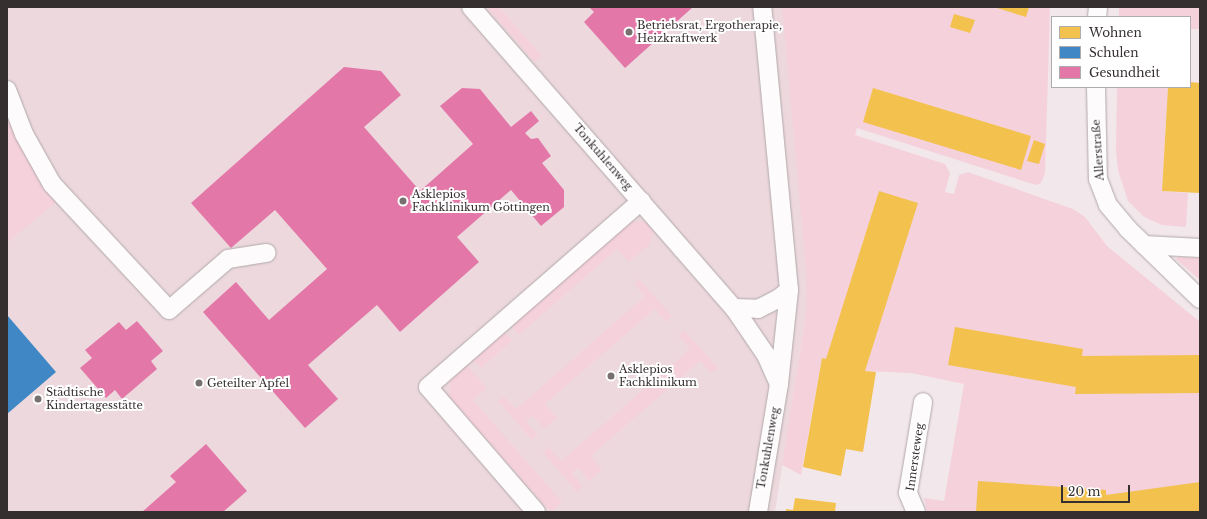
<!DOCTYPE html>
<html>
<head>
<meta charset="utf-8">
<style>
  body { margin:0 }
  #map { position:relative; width:1207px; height:519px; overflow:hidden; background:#f2e7ea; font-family:"Libre Baskerville",serif }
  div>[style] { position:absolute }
  .built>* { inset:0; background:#edd9dd }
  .green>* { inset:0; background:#f5d1db }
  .homes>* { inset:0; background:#f2c14e }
  .schools>* { inset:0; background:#3f88c5 }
  .health>* { inset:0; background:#e377a8 }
  .roads { filter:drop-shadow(0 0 1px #b1a8ab) drop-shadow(0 0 1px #b1a8ab) }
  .street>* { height:18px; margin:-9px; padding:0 9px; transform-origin:9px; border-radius:9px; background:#fdfbfc }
  .dots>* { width:11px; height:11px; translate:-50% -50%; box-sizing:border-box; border:2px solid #fff; border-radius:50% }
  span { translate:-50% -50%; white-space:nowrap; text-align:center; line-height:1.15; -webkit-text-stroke:4px #fff; paint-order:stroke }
  .poi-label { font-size:11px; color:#362f30 }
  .left { translate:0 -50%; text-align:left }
  .street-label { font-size:11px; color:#362f30 }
  .frame { position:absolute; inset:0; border:8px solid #362f30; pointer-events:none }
  .legend { position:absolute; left:1051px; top:16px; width:140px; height:72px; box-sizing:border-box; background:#fff; border:1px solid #afacac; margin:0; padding:5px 7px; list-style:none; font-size:12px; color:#362f30 }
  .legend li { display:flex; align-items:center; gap:8px; height:20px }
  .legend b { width:20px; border:1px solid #afacac }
  .scale { position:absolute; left:1061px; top:485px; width:69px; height:18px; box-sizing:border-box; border:2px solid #362f30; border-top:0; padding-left:5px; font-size:12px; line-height:14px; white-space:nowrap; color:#362f30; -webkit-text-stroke:3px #fff; paint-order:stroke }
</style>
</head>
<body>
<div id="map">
  <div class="built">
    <div style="clip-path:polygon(7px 7px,813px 7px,806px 312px,775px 512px,7px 512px)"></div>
  </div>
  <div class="green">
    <div style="clip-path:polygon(487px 7px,499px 7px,542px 56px,535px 62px)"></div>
    <div style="clip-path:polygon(782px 7px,1050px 7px,1045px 173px,1041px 183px,1036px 185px,857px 128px,855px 135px,945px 164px,950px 173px,945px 192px,954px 194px,959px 175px,968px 172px,1073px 209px,1085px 217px,1107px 246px,1200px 322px,1200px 512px,927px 512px,924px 498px,944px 501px,964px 384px,911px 373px,865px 371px,822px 358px,801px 475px,782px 465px,806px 312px,806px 272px)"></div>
    <div style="clip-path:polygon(1119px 7px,1200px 7px,1200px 29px,1190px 29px,1190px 17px,1119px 17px)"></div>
    <div style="clip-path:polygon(1117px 87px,1168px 87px,1162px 191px,1188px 193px,1186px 227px,1162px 225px,1144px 217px,1128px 201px,1118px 170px,1116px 150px)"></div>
    <div style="clip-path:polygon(7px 111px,36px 172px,56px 202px,7px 243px)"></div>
    <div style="clip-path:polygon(640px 221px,648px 224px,653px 232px,649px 245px,629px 262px,617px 249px,519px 335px,512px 326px,629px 223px)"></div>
    <div style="clip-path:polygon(1178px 257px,1200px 258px,1200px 280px,1176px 259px)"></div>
    <div style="clip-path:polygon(639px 279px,672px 316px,666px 322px,655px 309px,545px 404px,557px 418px,544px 429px,533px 416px,526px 421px,538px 435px,532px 440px,498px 401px,504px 396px,516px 409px,645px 296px,634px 284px)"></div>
    <div style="clip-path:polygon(684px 330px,718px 368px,711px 373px,700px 361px,591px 456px,602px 470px,589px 481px,578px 468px,572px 473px,583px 486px,577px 492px,543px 453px,549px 447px,561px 461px,690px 349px,678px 336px)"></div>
    <div style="clip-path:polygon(505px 332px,512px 341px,481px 368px,473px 360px)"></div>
    <div style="clip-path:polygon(467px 365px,487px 388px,473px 400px,562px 502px,551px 512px,449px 397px,450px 380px)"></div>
  </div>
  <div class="homes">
    <div style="clip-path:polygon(994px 7px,1029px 7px,1026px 17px)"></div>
    <div style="clip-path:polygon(954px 14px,975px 20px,970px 33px,950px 27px)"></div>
    <div style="clip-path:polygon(1190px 82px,1200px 83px,1200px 193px,1162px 191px,1168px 87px,1190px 87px)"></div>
    <div style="clip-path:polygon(873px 88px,1031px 136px,1021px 170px,863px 122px)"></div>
    <div style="clip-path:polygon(1034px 140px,1045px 144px,1039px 164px,1027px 161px)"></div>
    <div style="clip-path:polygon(879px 191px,918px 203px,865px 371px,876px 372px,863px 452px,846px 449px,841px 476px,803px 467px,822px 358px,826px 359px)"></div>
    <div style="clip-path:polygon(955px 327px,1083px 349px,1082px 356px,1200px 355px,1200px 393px,1075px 394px,1076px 387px,948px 365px)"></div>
    <div style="clip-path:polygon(978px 481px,1106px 490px,1106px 495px,1200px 482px,1200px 512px,976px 512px)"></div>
    <div style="clip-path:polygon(795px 498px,836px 503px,835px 512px,786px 512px,786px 509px,793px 510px)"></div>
  </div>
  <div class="schools">
    <div style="clip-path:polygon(7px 315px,56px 372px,7px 414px)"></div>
  </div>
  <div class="health">
    <div style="clip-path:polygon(589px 7px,693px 7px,625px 68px,584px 22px,594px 12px)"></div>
    <div style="clip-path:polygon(344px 67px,381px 71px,401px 95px,364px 127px,420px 191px,473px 144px,440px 106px,462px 88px,480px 89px,511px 127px,531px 111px,539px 121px,525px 133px,531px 139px,538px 138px,551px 156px,542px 163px,564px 190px,564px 207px,541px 226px,511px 190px,457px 237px,479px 262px,400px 332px,377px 305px,308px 365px,338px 399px,305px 428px,203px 312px,236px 282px,269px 320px,327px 269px,275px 210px,231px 248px,191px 203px)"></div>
    <div style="clip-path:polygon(137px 321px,163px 351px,151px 361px,157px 369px,122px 399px,115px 390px,106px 398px,80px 368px,92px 358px,85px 350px,119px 322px,126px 330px)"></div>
    <div style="clip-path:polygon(206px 444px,247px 491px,223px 512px,142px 512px,176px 482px,170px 476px)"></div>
  </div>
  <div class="roads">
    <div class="street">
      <div style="left:471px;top:7px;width:400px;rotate:48.9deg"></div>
      <div style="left:734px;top:308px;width:57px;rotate:55.8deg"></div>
      <div style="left:766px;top:355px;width:32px;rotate:66deg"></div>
      <div style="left:1097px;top:17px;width:10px;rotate:-84deg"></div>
      <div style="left:1096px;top:87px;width:92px;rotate:88.8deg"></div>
      <div style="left:1098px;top:179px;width:28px;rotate:69deg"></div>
      <div style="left:1108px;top:205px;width:31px;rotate:50deg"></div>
      <div style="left:1128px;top:229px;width:100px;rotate:44.2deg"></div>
      <div style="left:7px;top:90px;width:47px;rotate:68.9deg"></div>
      <div style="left:24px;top:134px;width:57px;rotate:60.8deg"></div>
      <div style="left:52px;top:184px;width:172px;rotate:47.1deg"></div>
      <div style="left:169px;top:310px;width:78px;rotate:-40.8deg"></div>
      <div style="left:228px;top:259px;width:39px;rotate:-9deg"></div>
      <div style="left:1144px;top:245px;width:56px;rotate:3.1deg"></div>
      <div style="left:734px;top:308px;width:24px;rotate:2deg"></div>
      <div style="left:758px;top:309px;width:22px;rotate:-27deg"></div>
      <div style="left:778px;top:299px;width:14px;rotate:-39deg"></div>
      <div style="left:536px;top:512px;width:165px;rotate:-130.8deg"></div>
      <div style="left:428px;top:387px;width:283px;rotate:-41.1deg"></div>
      <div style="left:758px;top:512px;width:130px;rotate:-80.7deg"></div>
      <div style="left:779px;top:384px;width:95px;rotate:-83.9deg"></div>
      <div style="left:789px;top:290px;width:284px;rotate:-95.4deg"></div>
      <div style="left:916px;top:512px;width:21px;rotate:-113deg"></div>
      <div style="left:908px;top:493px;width:92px;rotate:-80.6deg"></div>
    </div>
  </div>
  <div class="dots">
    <div style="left:629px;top:32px;background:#786f71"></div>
    <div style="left:403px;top:201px;background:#786f71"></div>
    <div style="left:611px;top:376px;background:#786f71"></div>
    <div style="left:199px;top:383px;background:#786f71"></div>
    <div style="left:38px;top:399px;background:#786f71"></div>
  </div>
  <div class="poi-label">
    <span class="left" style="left:637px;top:32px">Betriebsrat, Ergotherapie,<br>Heizkraftwerk</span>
    <span class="left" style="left:412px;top:201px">Asklepios<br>Fachklinikum Göttingen</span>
    <span class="left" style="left:619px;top:376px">Asklepios<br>Fachklinikum</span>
    <span class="left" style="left:207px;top:383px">Geteilter Apfel</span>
    <span class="left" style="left:46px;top:399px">Städtische<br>Kindertagesstätte</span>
  </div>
  <div class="street-label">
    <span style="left:1098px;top:150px;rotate:-94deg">Allerstraße</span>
    <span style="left:603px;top:157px;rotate:49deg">Tonkuhlenweg</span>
    <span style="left:768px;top:448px;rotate:-80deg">Tonkuhlenweg</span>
    <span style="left:915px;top:457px;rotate:-82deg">Innersteweg</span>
  </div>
  <div class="frame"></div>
  <ul class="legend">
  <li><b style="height:11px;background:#f2c14e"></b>Wohnen</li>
  <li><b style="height:11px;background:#3f88c5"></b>Schulen</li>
  <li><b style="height:11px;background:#e377a8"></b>Gesundheit</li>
  </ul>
  <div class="scale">20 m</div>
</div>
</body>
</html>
